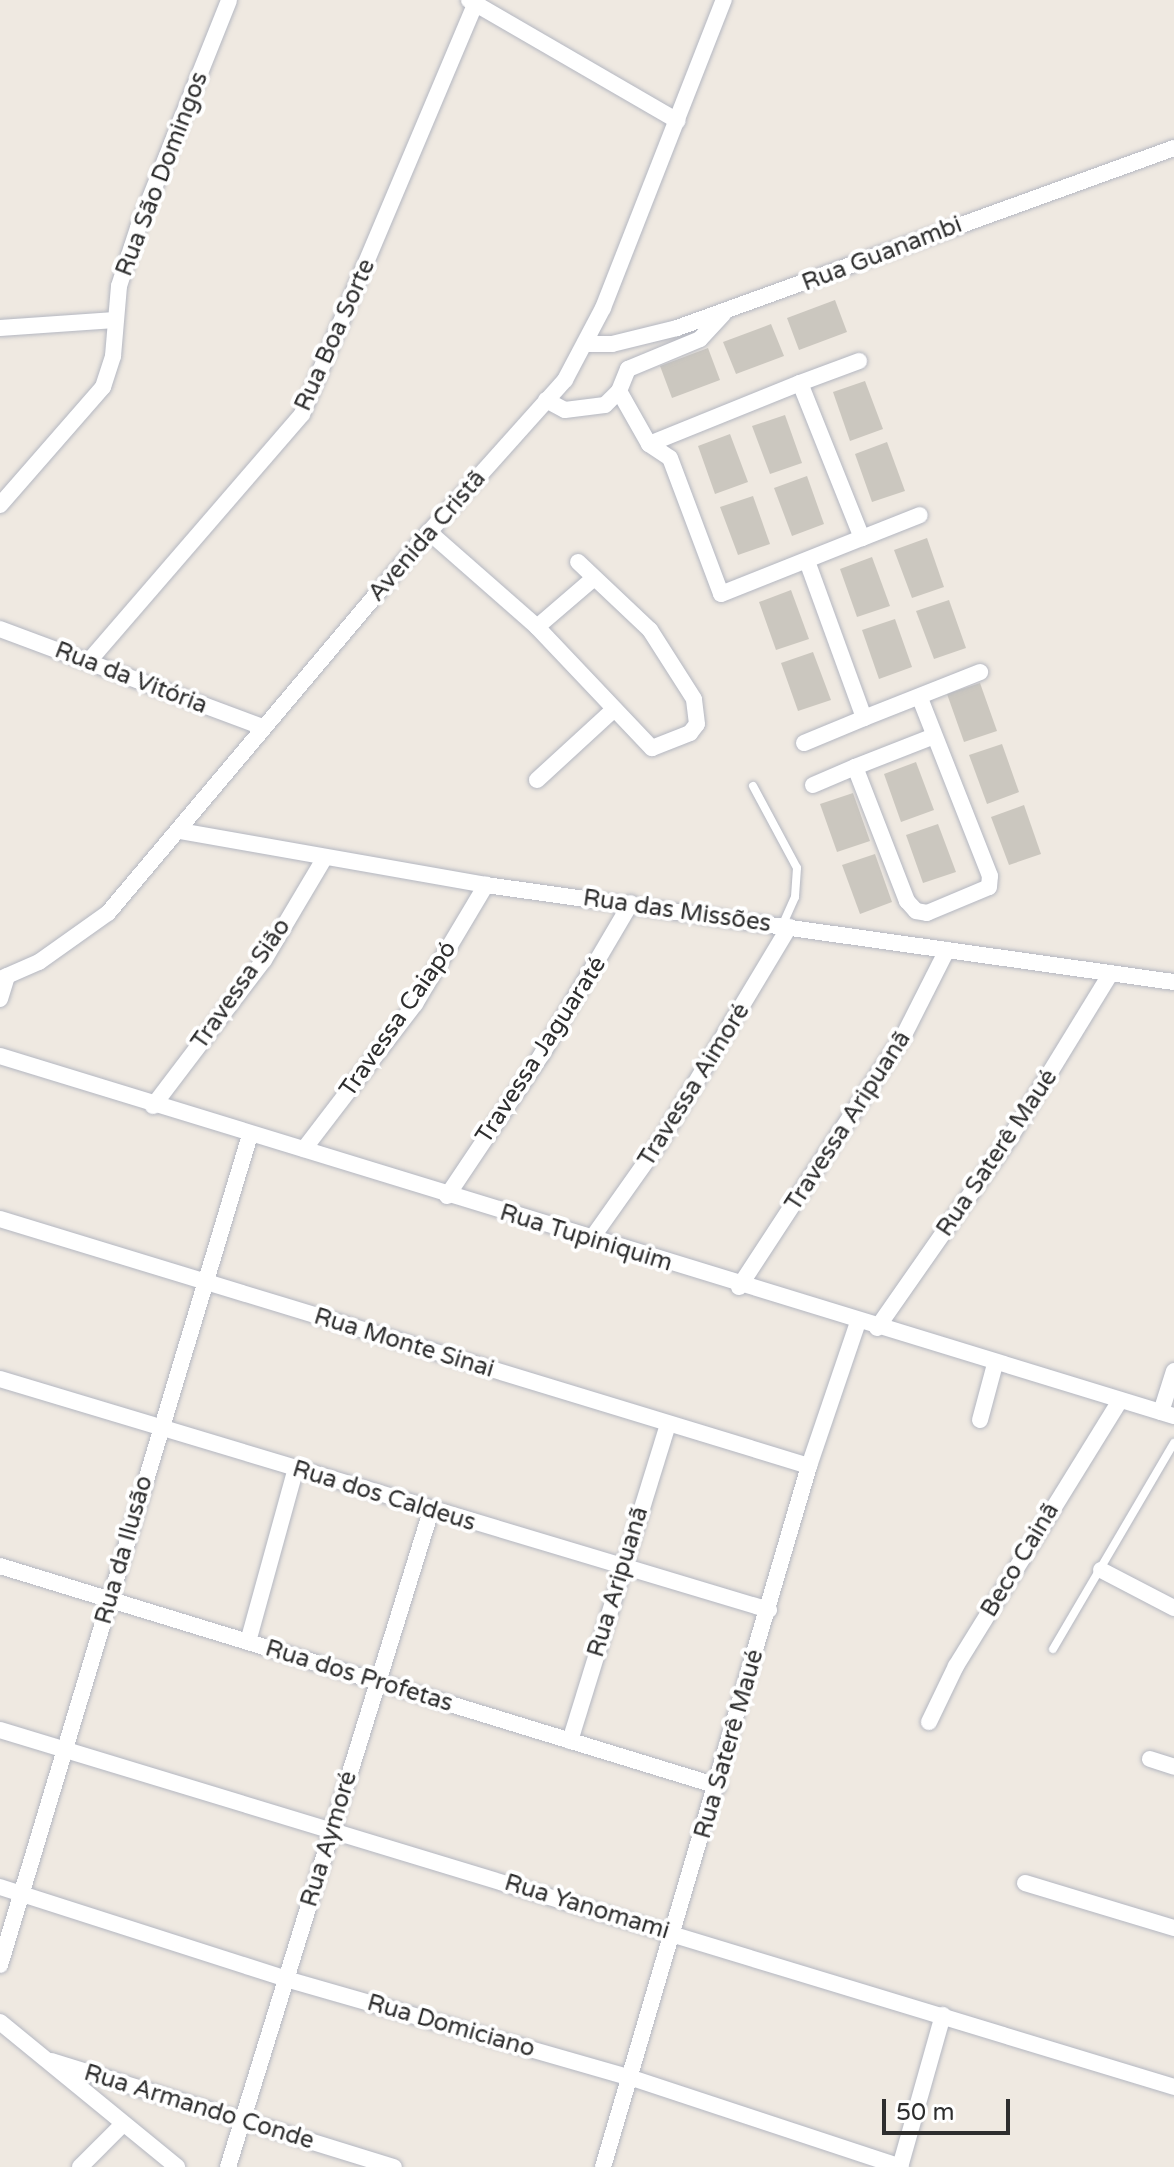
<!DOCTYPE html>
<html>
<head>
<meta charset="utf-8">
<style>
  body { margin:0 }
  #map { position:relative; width:1174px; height:2167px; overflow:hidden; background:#efe9e1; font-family:"Varela Round",sans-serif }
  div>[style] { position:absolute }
  .building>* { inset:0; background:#cbc7bf }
  .roads { filter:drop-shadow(0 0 2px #b4b7c1) drop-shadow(0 0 2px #b4b7c1) }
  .lane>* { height:8px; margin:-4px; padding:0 4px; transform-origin:4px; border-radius:4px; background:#fff }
  .street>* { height:16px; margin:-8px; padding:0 8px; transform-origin:8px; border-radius:8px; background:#fff }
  span { translate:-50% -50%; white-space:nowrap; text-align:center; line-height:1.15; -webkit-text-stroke:8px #fff; paint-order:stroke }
  .street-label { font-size:24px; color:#2e2e2e }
  .scale { position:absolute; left:882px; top:2099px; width:128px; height:36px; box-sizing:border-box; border:4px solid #2e2e2e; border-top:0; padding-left:10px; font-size:24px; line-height:28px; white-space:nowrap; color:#2e2e2e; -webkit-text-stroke:6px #fff; paint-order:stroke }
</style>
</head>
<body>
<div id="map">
  <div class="building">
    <div style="clip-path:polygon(835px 300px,847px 332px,799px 350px,787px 318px)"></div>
    <div style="clip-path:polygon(771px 324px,784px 356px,736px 374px,723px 342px)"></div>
    <div style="clip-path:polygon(708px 348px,720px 380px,672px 398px,660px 366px)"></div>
    <div style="clip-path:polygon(865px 381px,883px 429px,850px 441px,833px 392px)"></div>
    <div style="clip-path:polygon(785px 415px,802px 463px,770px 474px,752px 426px)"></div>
    <div style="clip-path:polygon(730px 434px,748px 482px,715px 494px,698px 446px)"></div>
    <div style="clip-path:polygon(887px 442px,905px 491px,872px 502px,855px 454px)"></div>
    <div style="clip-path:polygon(807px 476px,824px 524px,792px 536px,774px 488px)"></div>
    <div style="clip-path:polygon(753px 496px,770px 544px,738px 555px,720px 507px)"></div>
    <div style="clip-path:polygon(927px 538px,944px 587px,912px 598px,894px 550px)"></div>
    <div style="clip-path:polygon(872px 557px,890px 606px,857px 617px,840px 569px)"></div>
    <div style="clip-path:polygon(791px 590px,809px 639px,776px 650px,759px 602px)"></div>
    <div style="clip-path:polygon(949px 600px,966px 648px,934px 659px,916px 611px)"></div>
    <div style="clip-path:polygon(895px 619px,912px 667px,879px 679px,862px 630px)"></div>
    <div style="clip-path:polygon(813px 652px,831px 700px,798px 711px,781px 663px)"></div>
    <div style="clip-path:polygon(980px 683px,997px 731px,964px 742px,947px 694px)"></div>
    <div style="clip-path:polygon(1002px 744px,1019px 792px,987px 804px,969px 755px)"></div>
    <div style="clip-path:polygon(916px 762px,934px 810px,901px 822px,884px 774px)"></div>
    <div style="clip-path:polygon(853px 793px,870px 841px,837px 852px,820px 804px)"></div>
    <div style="clip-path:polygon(1024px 805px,1041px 854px,1009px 865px,991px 817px)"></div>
    <div style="clip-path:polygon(938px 824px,956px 872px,923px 883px,906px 835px)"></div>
    <div style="clip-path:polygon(875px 854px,892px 902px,860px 914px,842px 865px)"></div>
  </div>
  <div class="roads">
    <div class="lane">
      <div style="left:753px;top:786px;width:93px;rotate:61.8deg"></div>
      <div style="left:797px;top:868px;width:29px;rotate:94deg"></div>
      <div style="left:795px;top:897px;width:32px;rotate:114deg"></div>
      <div style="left:1053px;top:1649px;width:239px;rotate:-59.6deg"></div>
    </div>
    <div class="street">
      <div style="left:469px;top:0;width:241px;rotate:30.1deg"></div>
      <div style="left:0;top:328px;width:115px;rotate:-4deg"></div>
      <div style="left:587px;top:344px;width:25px"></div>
      <div style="left:612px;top:344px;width:67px;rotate:-13.8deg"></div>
      <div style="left:677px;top:328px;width:529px;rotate:-19.91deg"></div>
      <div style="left:800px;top:383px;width:63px;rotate:-20.4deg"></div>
      <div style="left:619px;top:391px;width:61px;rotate:60.5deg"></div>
      <div style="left:649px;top:444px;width:25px;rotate:34deg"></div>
      <div style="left:670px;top:458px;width:145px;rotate:69.4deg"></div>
      <div style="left:721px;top:594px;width:152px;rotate:-21.7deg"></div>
      <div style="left:862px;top:538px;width:167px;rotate:-111.8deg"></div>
      <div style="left:800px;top:383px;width:163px;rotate:158deg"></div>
      <div style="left:546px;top:400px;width:21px;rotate:28deg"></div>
      <div style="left:565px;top:410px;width:40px;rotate:-7.1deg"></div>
      <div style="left:605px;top:405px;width:20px;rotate:-45deg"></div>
      <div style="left:619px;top:391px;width:24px;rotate:-68deg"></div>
      <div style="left:628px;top:369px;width:78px;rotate:-22.6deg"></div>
      <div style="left:700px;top:339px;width:34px;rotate:-47deg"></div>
      <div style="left:0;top:505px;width:157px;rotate:-48.9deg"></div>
      <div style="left:103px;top:387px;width:33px;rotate:-72deg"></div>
      <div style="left:113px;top:356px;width:70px;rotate:-85.1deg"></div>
      <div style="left:119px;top:286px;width:61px;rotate:-71.9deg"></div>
      <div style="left:138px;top:228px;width:245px;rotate:-68.2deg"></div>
      <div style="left:429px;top:532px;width:144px;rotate:41.3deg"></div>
      <div style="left:537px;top:627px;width:167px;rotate:46.5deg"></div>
      <div style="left:652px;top:748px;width:41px;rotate:-21.5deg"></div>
      <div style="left:690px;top:733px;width:11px;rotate:-52deg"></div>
      <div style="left:697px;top:724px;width:25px;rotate:-97deg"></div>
      <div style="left:694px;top:699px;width:82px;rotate:-122.5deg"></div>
      <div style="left:650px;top:630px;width:99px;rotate:-136.6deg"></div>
      <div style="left:862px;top:538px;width:62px;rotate:-21.6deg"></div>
      <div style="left:807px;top:561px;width:167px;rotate:70deg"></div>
      <div style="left:864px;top:718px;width:125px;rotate:-21.6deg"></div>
      <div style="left:537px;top:627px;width:75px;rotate:-40.7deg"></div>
      <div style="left:0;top:629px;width:280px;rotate:20.5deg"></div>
      <div style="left:89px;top:661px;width:326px;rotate:-49.2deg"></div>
      <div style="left:302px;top:414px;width:449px;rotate:-67.1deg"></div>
      <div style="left:804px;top:743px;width:65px;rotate:-22.6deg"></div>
      <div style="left:855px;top:767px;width:85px;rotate:-21.4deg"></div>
      <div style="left:537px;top:780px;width:103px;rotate:-42.6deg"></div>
      <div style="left:813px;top:785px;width:46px;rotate:-23.2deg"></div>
      <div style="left:855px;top:767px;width:144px;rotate:68.8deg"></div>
      <div style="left:907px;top:901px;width:13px;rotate:48deg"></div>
      <div style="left:916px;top:911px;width:11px;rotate:10deg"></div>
      <div style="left:927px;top:913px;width:67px;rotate:-22.8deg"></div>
      <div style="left:989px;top:887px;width:11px;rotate:-85deg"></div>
      <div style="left:990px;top:876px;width:191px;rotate:-111.5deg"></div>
      <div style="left:180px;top:831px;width:311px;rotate:10deg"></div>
      <div style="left:486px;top:885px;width:695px;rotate:8.03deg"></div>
      <div style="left:0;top:979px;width:43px;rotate:-23.6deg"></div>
      <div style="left:39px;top:962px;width:85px;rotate:-35.4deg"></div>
      <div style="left:108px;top:913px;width:498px;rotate:-49.9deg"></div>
      <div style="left:429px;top:532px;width:204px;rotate:-48.2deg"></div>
      <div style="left:565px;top:380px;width:81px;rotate:-62.2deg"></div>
      <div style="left:603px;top:308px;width:331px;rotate:-68.6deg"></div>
      <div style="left:0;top:999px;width:24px;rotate:-73deg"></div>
      <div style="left:0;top:1056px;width:1228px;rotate:17.05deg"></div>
      <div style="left:153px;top:1106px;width:183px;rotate:-52.8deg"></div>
      <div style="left:264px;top:960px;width:117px;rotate:-59.3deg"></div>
      <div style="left:304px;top:1149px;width:183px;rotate:-52.6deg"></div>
      <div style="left:415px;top:1004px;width:139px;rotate:-59.2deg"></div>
      <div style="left:447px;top:1196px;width:171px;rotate:-56.2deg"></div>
      <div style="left:542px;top:1054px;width:175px;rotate:-59.5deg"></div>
      <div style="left:0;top:1219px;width:846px;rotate:16.98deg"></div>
      <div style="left:592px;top:1238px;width:118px;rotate:-54.7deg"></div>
      <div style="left:660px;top:1142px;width:251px;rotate:-59deg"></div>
      <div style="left:739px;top:1287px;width:303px;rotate:-56.8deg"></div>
      <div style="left:905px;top:1033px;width:93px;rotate:-63.2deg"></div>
      <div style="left:877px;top:1328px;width:234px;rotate:-55.1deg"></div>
      <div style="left:1011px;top:1136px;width:191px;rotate:-58.5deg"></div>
      <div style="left:0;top:1379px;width:803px;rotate:16.72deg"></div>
      <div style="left:1161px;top:1412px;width:43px;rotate:-72.4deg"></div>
      <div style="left:980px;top:1420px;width:58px;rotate:-75deg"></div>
      <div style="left:0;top:1566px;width:751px;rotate:17.04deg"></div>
      <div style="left:1101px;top:1570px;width:82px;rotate:27.5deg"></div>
      <div style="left:248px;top:1642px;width:180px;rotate:-74.6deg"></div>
      <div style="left:929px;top:1722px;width:62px;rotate:-64.3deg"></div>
      <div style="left:956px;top:1666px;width:310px;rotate:-58.3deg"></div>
      <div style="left:0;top:1730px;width:1227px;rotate:16.91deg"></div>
      <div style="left:570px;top:1741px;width:332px;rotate:-72.8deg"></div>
      <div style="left:1150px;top:1759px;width:25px;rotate:18deg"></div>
      <div style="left:1025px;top:1883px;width:156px;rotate:16.8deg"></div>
      <div style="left:0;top:1887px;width:300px;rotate:17.8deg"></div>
      <div style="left:286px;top:1979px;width:360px;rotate:16deg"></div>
      <div style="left:632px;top:2078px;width:283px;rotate:18.3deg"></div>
      <div style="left:0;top:1965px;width:867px;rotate:-73.24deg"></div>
      <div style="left:0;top:2022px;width:229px;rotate:39.3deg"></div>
      <div style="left:51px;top:2061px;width:359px;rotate:17.2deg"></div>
      <div style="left:80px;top:2167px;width:61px;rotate:-45deg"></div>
      <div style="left:228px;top:2167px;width:687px;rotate:-72.81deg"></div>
      <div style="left:603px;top:2167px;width:731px;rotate:-73.62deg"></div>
      <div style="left:809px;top:1466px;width:152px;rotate:-71.2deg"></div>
      <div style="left:900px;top:2167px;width:158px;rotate:-74.2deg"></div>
    </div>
  </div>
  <div class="street-label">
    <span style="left:162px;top:174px;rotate:-69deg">Rua São Domingos</span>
    <span style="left:882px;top:254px;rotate:-21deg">Rua Guanambi</span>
    <span style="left:335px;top:335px;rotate:-66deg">Rua Boa Sorte</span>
    <span style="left:427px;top:536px;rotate:-49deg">Avenida Cristã</span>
    <span style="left:131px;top:678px;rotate:21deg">Rua da Vitória</span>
    <span style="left:677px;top:911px;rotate:8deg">Rua das Missões</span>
    <span style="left:241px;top:984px;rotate:-55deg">Travessa Sião</span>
    <span style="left:398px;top:1019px;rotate:-55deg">Travessa Caiapó</span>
    <span style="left:541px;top:1050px;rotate:-57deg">Travessa Jaguaraté</span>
    <span style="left:694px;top:1085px;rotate:-58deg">Travessa Aimoré</span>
    <span style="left:848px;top:1121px;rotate:-57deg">Travessa Aripuanã</span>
    <span style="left:997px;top:1153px;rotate:-56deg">Rua Saterê Maué</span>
    <span style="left:586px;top:1238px;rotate:17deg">Rua Tupiniquim</span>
    <span style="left:404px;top:1343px;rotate:17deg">Rua Monte Sinai</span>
    <span style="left:384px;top:1496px;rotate:17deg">Rua dos Caldeus</span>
    <span style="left:124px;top:1550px;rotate:-74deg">Rua da Ilusão</span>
    <span style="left:1020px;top:1560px;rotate:-59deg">Beco Cainã</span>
    <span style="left:618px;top:1582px;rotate:-73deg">Rua Aripuanã</span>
    <span style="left:359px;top:1676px;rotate:17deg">Rua dos Profetas</span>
    <span style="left:729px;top:1744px;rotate:-74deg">Rua Saterê Maué</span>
    <span style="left:329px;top:1839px;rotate:-73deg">Rua Aymoré</span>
    <span style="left:587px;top:1907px;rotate:17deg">Rua Yanomami</span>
    <span style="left:451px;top:2026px;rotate:16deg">Rua Domiciano</span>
    <span style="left:199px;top:2107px;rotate:17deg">Rua Armando Conde</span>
  </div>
  <div class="scale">50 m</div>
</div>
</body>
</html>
